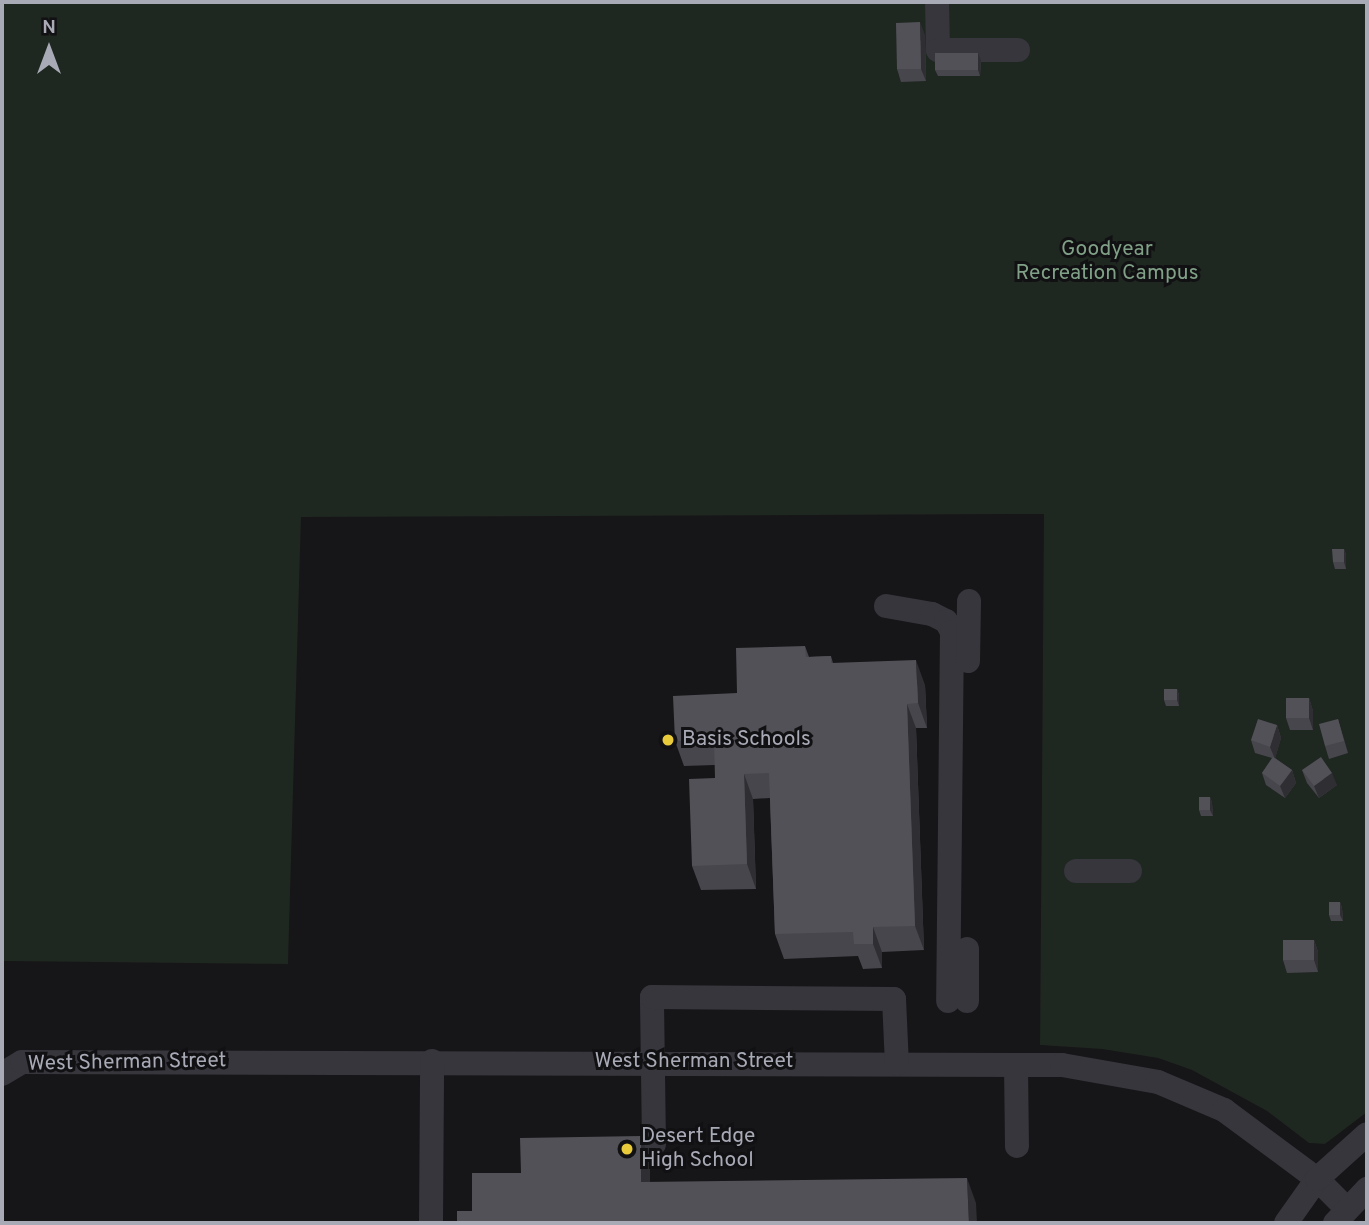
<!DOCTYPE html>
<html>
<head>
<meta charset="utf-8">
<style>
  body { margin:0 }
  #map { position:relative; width:1369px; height:1225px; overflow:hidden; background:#161517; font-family:Overpass,sans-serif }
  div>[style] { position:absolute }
  .green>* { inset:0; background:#1f2721 }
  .minor>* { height:24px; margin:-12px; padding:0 12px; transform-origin:12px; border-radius:12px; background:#36363c }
  .wall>* { inset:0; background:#47464c }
  .shaded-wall>* { inset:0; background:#2f2e32 }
  .building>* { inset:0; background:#525157 }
  .dots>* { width:19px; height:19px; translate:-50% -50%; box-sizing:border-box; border:4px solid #111012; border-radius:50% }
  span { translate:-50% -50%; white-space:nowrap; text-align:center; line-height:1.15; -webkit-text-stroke:6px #111012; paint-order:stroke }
  .park-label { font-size:21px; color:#80a187 }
  .poi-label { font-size:21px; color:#a8aab6 }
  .left { translate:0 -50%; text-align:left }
  .street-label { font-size:21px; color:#a8aab6 }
  .frame { position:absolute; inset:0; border:4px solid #a8aab6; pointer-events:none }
  .north { position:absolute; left:14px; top:14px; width:70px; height:70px; -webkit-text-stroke:5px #111012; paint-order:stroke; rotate:0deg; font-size:19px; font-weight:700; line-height:28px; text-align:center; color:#a8aab6 }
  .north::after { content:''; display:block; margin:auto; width:24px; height:32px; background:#a8aab6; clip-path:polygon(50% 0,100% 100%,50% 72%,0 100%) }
</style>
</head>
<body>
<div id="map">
  <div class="green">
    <div style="clip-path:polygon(2px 2px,1367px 2px,1367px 1112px,1325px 1144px,1309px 1143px,1267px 1111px,1192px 1070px,1158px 1058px,1102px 1049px,1040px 1045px,1044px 514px,301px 517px,288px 964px,2px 961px)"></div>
  </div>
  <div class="minor">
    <div style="left:937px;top:2px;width:48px;rotate:88.8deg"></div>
    <div style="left:938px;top:50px;width:80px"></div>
    <div style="left:886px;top:606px;width:47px;rotate:9.9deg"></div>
    <div style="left:932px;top:614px;width:16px;rotate:27deg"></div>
    <div style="left:946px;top:621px;width:13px;rotate:61deg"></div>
    <div style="left:952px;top:632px;width:369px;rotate:90.6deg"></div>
    <div style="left:968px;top:661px;width:60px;rotate:-89deg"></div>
    <div style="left:1076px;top:871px;width:54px"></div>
    <div style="left:967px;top:1001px;width:52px;rotate:-90deg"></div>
    <div style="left:1016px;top:1065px;width:81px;rotate:89.3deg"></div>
    <div style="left:2px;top:1074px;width:23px;rotate:-31deg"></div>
    <div style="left:22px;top:1062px;width:1040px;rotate:0.17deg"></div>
    <div style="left:1062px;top:1065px;width:97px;rotate:10deg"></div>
    <div style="left:1158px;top:1082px;width:72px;rotate:23deg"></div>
    <div style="left:1224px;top:1110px;width:116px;rotate:36.6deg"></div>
    <div style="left:1317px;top:1179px;width:41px;rotate:45deg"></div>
    <div style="left:654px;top:1144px;width:147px;rotate:-90.8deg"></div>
    <div style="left:652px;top:997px;width:242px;rotate:0.5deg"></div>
    <div style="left:894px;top:999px;width:65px;rotate:87.4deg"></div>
    <div style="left:431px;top:1223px;width:162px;rotate:-89.6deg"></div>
    <div style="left:1286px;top:1223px;width:54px;rotate:-54.8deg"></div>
    <div style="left:1317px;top:1179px;width:67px;rotate:-42deg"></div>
    <div style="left:1335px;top:1223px;width:47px;rotate:-46.7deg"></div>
  </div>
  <div class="wall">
    <div style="clip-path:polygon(925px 35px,926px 81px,901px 82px,897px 69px)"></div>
    <div style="clip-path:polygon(981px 60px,980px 76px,938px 76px,935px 70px)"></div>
    <div style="clip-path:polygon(1344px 549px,1346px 555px,1346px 569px,1335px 569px,1333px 562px)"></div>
    <div style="clip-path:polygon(805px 646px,809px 657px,831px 656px,833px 663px,925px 685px,927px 728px,916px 728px,924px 950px,882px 952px,882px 968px,863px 969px,858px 956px,784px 959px,775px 934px,770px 798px,753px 799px,756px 889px,701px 890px,692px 866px,715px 778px,715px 765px,684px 766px,675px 741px,737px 693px)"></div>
    <div style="clip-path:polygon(1177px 689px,1179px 695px,1179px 706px,1166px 706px,1164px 700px)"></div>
    <div style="clip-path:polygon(1309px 698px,1313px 711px,1313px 730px,1290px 730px,1286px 718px)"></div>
    <div style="clip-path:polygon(1338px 719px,1348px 753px,1329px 759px,1325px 746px)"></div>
    <div style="clip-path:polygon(1277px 725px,1281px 738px,1275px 758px,1292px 770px,1296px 783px,1285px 798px,1266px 785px,1262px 773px,1272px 758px,1255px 753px,1251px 740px)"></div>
    <div style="clip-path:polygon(1302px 770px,1337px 785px,1319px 798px,1307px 783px)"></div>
    <div style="clip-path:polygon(1210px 797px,1212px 803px,1213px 816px,1201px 816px,1199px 810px)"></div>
    <div style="clip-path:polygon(1340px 902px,1342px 908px,1343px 921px,1331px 921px,1329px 915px)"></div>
    <div style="clip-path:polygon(1314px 940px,1318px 952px,1318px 972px,1287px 973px,1283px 960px)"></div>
  </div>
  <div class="shaded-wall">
    <div style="clip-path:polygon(920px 22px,925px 35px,926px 81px,921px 69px)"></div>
    <div style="clip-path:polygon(978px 53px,981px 60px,980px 76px,978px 70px)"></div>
    <div style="clip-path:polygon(1344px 549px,1346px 555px,1346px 569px,1344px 562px)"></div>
    <div style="clip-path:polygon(916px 660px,925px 685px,927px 728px,918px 703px)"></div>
    <div style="clip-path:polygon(1177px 689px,1179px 695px,1179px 706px,1177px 700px)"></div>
    <div style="clip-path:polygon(1309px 698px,1313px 711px,1313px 730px,1309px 718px)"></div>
    <div style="clip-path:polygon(907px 704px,916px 728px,924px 950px,915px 926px)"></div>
    <div style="clip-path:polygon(1277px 725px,1281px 738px,1275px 759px,1270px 747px)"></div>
    <div style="clip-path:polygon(1292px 770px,1296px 783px,1285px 798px,1280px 786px)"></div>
    <div style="clip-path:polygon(1332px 773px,1337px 785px,1319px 798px,1314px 786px)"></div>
    <div style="clip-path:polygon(744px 774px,753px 799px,756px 889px,747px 864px)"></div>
    <div style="clip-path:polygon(1210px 797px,1212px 803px,1213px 816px,1210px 810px)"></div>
    <div style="clip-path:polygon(1340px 902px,1342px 908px,1343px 921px,1340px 915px)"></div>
    <div style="clip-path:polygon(873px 927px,882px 952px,882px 968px,873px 944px)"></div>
    <div style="clip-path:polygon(1314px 940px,1318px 952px,1318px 972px,1314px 960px)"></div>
    <div style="clip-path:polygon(641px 1136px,650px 1161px,650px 1206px,641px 1182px)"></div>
    <div style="clip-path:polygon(967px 1178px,976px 1203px,977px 1223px,969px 1223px)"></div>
  </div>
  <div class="building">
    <div style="clip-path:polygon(920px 22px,921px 69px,897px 69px,896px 23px)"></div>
    <div style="clip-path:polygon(935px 53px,978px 53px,978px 70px,935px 70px)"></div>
    <div style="clip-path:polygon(1332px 549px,1344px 549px,1344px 562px,1333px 562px)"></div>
    <div style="clip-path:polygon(805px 646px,806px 657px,831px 656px,831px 663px,916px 660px,918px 703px,907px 704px,915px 926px,873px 927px,873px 944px,854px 944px,853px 932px,775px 934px,769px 773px,744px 774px,747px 864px,692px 866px,689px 779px,715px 778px,714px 740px,675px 741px,673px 696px,737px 693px,736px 648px)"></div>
    <div style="clip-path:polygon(1164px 689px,1177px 689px,1177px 700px,1164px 700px)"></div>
    <div style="clip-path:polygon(1286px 698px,1309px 698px,1309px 718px,1286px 718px)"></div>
    <div style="clip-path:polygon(1258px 719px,1277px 725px,1270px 747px,1251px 740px)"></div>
    <div style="clip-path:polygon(1338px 719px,1344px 741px,1325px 746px,1319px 724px)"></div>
    <div style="clip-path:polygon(1273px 757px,1292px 770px,1280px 786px,1262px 773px)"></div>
    <div style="clip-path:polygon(1321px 757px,1332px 773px,1314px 786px,1302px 770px)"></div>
    <div style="clip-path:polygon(1199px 797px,1210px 797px,1210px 810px,1199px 810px)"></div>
    <div style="clip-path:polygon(1329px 902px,1340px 902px,1340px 915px,1329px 915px)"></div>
    <div style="clip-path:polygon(1283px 940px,1314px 940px,1314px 960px,1283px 960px)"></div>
    <div style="clip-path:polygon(641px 1136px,641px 1182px,967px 1178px,969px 1223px,457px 1223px,457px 1211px,472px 1211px,472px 1173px,521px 1173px,520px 1138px)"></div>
  </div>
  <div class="dots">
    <div style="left:668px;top:740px;background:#e9ca3b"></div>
    <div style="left:627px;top:1149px;background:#e9ca3b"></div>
  </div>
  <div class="park-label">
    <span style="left:1107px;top:262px">Goodyear<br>Recreation Campus</span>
  </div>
  <div class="poi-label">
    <span class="left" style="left:682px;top:740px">Basis Schools</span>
    <span class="left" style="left:641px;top:1149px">Desert Edge<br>High School</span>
  </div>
  <div class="street-label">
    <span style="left:694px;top:1062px">West Sherman Street</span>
    <span style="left:127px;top:1063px;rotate:-1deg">West Sherman Street</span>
  </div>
  <div class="frame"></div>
  <div class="north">N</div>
</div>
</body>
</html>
